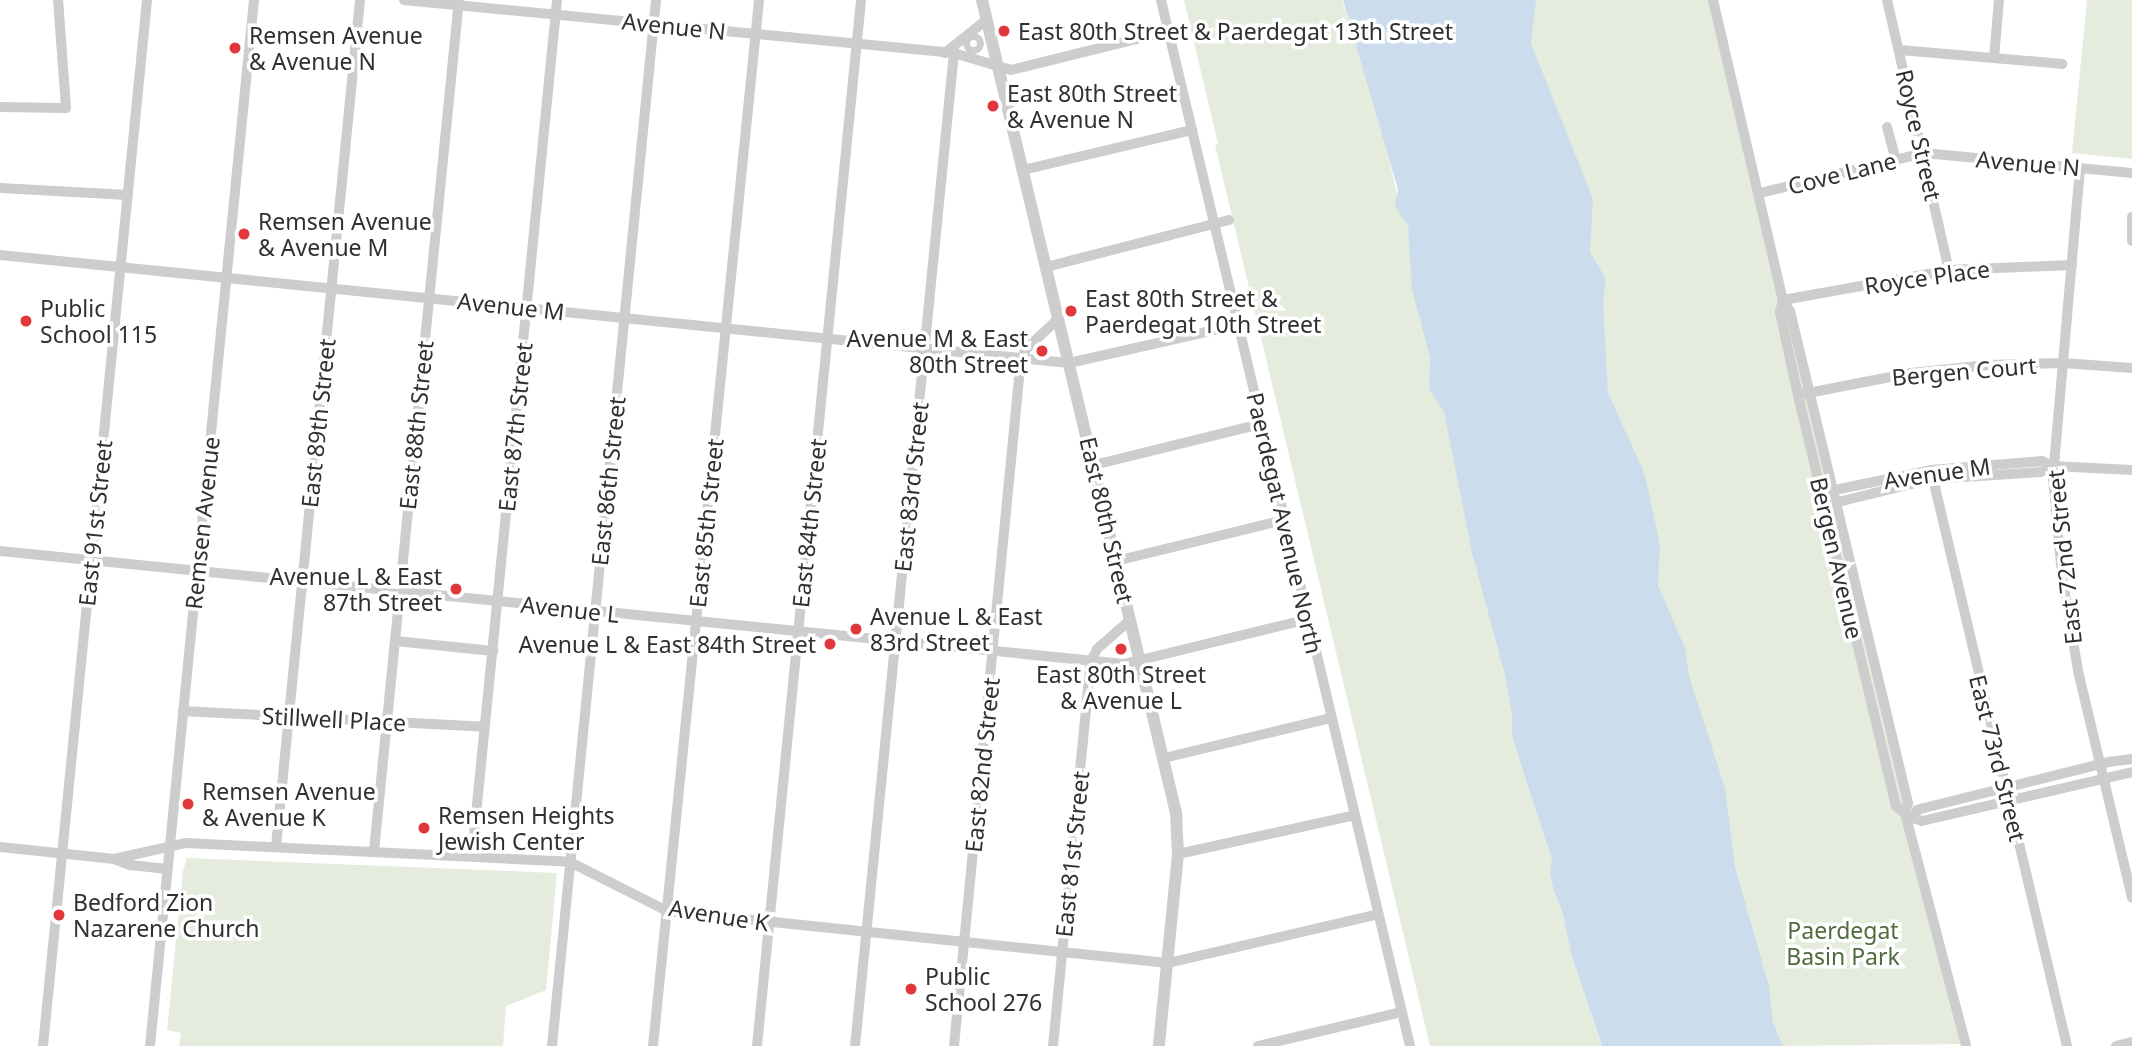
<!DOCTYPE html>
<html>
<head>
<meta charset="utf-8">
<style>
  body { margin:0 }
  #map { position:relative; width:2132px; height:1046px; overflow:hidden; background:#fff; font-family:"Noto Sans",sans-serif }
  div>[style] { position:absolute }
  .green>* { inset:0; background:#e5ecde }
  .water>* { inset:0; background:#cbddec }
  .pedestrian>* { height:7px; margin:-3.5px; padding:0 3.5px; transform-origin:3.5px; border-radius:3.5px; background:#cdcdcd }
  .pedestrian>.ring { margin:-3.5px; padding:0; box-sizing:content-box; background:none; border:7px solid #cdcdcd; border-radius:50% }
  .minor>* { height:10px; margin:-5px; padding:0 5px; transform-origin:5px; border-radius:5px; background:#cdcdcd }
  .tertiary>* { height:12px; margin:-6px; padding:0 6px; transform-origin:6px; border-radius:6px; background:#cdcdcd }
  .dots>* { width:19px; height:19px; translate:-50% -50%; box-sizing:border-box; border:4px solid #fff; border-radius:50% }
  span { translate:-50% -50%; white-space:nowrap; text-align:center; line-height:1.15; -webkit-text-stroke:7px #fff; paint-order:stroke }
  .street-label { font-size:23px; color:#303030 }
  .poi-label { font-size:23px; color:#303030 }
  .left { translate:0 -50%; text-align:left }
  .right { translate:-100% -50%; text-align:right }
  .park-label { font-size:23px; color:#516b3e }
</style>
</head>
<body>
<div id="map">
  <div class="green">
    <div style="clip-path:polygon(1184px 0,1342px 0,1376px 106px,1403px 218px,1408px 226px,1409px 240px,1592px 1017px,1602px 1046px,1430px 1046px,1215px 145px,1218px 144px)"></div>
    <div style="clip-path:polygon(1527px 0,1713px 0,1966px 1044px,1770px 1046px,1666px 605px,1658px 585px,1658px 571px,1626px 433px,1608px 392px,1605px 346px,1539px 66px,1531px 43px)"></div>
    <div style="clip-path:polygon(2087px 0,2132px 0,2132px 159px,2072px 153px)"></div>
    <div style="clip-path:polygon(187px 858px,557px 873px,546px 990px,506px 1006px,503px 1046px,179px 1046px,181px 1033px,167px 1030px,183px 871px)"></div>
  </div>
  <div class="water">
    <div style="clip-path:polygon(1343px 0,1536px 0,1531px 43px,1593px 199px,1590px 252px,1606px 279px,1603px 302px,1608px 392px,1645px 475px,1660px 545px,1658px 585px,1685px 648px,1689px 676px,1725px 788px,1735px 867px,1769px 986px,1773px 1023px,1783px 1046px,1602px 1046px,1572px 956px,1562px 910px,1554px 891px,1550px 873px,1552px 860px,1512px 736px,1512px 714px,1505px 675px,1472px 553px,1444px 412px,1429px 389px,1430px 358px,1412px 289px,1408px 226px,1395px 206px,1398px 190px)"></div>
  </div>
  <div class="pedestrian">
    <div class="ring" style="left:966px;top:36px;width:7px;height:7px"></div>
  </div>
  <div class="minor">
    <div style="left:404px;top:0;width:553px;rotate:5.5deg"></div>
    <div style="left:954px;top:53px;width:59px;rotate:16.6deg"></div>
    <div style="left:1011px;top:70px;width:163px;rotate:-13.9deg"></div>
    <div style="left:1161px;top:0;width:1075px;rotate:76.61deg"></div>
    <div style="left:1713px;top:0;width:308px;rotate:76.9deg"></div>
    <div style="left:1783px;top:300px;width:13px;rotate:58deg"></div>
    <div style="left:1790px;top:311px;width:506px;rotate:76.51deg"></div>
    <div style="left:1908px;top:803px;width:10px;rotate:107deg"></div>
    <div style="left:1905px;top:813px;width:241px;rotate:75.3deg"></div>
    <div style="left:1887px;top:0;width:277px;rotate:77.1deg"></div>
    <div style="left:1900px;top:50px;width:163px;rotate:4.9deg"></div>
    <div style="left:945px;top:53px;width:53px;rotate:-38.8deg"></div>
    <div style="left:1994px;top:58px;width:58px;rotate:-85.1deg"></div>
    <div style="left:0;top:107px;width:66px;rotate:0.9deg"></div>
    <div style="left:66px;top:108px;width:108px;rotate:-94.2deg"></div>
    <div style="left:1887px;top:127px;width:34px;rotate:75deg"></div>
    <div style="left:2080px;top:168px;width:311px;rotate:95deg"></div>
    <div style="left:2053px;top:478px;width:97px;rotate:84.7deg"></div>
    <div style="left:2062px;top:575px;width:97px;rotate:80.5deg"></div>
    <div style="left:2078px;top:671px;width:233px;rotate:76.6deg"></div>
    <div style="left:1023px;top:170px;width:174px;rotate:-13.3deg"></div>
    <div style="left:0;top:188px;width:128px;rotate:3.1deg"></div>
    <div style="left:1760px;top:193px;width:169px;rotate:-13.7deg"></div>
    <div style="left:1924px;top:153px;width:209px;rotate:5.5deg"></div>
    <div style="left:2132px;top:217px;width:24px;rotate:90deg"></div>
    <div style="left:0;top:255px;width:1074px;rotate:5.77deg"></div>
    <div style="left:1069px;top:363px;width:173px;rotate:-12.7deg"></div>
    <div style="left:1046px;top:267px;width:189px;rotate:-14.4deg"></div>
    <div style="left:1783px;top:300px;width:12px;rotate:104deg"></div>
    <div style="left:1780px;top:312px;width:85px;rotate:77.8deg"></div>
    <div style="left:1798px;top:395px;width:423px;rotate:76.6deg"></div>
    <div style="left:1896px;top:806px;width:11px;rotate:38deg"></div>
    <div style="left:1783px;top:300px;width:169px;rotate:-10.2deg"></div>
    <div style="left:1949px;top:270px;width:123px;rotate:-2.3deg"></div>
    <div style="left:1803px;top:394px;width:110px;rotate:-11deg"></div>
    <div style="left:1911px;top:373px;width:78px;rotate:-5.9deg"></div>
    <div style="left:1989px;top:365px;width:74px;rotate:-1.5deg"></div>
    <div style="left:2063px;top:363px;width:69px;rotate:4.1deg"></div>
    <div style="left:1094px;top:465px;width:172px;rotate:-13.8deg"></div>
    <div style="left:1931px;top:470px;width:592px;rotate:76.72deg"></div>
    <div style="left:1825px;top:492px;width:108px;rotate:-11.7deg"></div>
    <div style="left:1931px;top:470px;width:111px;rotate:-4.6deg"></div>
    <div style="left:2042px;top:461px;width:11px;rotate:27deg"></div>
    <div style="left:2052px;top:466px;width:80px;rotate:2.9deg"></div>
    <div style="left:1830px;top:504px;width:105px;rotate:-13.8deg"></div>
    <div style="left:1932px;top:479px;width:109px;rotate:-3.7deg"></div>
    <div style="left:2041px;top:472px;width:13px;rotate:-29deg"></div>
    <div style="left:0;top:551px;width:1130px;rotate:5.74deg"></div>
    <div style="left:1124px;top:664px;width:189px;rotate:-13.7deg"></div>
    <div style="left:1116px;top:561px;width:173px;rotate:-13.7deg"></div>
    <div style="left:395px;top:641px;width:99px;rotate:5.8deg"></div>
    <div style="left:183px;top:711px;width:302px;rotate:3deg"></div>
    <div style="left:1164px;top:758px;width:172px;rotate:-13.5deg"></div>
    <div style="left:1913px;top:818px;width:9px;rotate:-63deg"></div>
    <div style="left:1917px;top:810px;width:7px;rotate:-16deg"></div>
    <div style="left:1924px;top:808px;width:190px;rotate:-14deg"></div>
    <div style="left:2108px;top:762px;width:24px;rotate:-7deg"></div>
    <div style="left:1907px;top:819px;width:6px;rotate:-9deg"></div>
    <div style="left:1913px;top:818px;width:9px;rotate:18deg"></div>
    <div style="left:1922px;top:821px;width:216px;rotate:-13.1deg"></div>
    <div style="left:276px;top:846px;width:850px;rotate:-84.33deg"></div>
    <div style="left:0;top:847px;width:115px;rotate:6deg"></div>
    <div style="left:114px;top:859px;width:17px;rotate:21deg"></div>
    <div style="left:130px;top:865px;width:38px;rotate:6deg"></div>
    <div style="left:374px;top:851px;width:855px;rotate:-84.3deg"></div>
    <div style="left:1178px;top:854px;width:181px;rotate:-12.4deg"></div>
    <div style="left:472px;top:855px;width:859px;rotate:-84.32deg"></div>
    <div style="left:114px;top:859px;width:74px;rotate:-12.5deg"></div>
    <div style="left:186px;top:843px;width:384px;rotate:2.8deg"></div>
    <div style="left:570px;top:862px;width:109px;rotate:26.8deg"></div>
    <div style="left:667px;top:911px;width:504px;rotate:5.93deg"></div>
    <div style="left:1168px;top:963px;width:216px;rotate:-13.1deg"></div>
    <div style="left:43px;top:1046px;width:1051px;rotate:-84.32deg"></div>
    <div style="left:150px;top:1046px;width:1051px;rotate:-84.32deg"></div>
    <div style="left:552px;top:1046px;width:1051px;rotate:-84.32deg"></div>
    <div style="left:653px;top:1046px;width:1051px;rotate:-84.21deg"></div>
    <div style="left:757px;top:1046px;width:1051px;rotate:-84.32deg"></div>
    <div style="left:855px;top:1046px;width:998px;rotate:-84.31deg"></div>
    <div style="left:954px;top:1046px;width:691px;rotate:-84.44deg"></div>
    <div style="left:1021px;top:358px;width:12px;rotate:-59deg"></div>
    <div style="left:1027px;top:348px;width:42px;rotate:-43.1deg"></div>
    <div style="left:1053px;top:1046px;width:387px;rotate:-84.4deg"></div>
    <div style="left:1091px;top:661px;width:13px;rotate:-63deg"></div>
    <div style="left:1097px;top:649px;width:44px;rotate:-41.3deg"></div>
    <div style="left:1258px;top:1046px;width:148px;rotate:-13.3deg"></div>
    <div style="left:2116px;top:1046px;width:16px;rotate:-14deg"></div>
  </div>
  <div class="tertiary">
    <div style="left:982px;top:0;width:836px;rotate:76.58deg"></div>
    <div style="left:1176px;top:813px;width:41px;rotate:87.2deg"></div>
    <div style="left:1178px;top:854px;width:193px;rotate:95.7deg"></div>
  </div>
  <div class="dots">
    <div style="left:1004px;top:31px;background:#e1373c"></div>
    <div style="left:235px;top:48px;background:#e1373c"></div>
    <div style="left:993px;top:106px;background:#e1373c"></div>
    <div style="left:244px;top:234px;background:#e1373c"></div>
    <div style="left:1071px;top:311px;background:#e1373c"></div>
    <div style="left:26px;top:321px;background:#e1373c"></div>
    <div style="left:1042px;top:351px;background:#e1373c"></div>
    <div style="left:456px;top:589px;background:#e1373c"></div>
    <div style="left:856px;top:629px;background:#e1373c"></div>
    <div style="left:830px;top:644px;background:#e1373c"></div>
    <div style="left:1121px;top:649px;background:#e1373c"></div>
    <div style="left:188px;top:804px;background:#e1373c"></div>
    <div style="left:424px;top:828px;background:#e1373c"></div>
    <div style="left:59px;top:915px;background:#e1373c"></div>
    <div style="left:911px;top:989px;background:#e1373c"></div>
  </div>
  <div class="street-label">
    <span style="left:674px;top:26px;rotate:6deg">Avenue N</span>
    <span style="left:1919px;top:135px;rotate:77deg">Royce Street</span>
    <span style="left:2028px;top:163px;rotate:5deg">Avenue N</span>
    <span style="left:1842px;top:173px;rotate:-14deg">Cove Lane</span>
    <span style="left:1927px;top:277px;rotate:-8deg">Royce Place</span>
    <span style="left:511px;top:306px;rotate:6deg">Avenue M</span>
    <span style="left:1964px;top:371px;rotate:-5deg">Bergen Court</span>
    <span style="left:318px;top:423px;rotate:-84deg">East 89th Street</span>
    <span style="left:416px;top:425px;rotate:-84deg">East 88th Street</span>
    <span style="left:515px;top:427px;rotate:-84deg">East 87th Street</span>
    <span style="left:1937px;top:473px;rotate:-8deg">Avenue M</span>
    <span style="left:608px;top:481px;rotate:-84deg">East 86th Street</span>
    <span style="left:911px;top:487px;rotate:-84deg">East 83rd Street</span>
    <span style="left:1107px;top:520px;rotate:77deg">East 80th Street</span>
    <span style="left:95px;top:523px;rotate:-84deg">East 91st Street</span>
    <span style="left:202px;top:523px;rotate:-84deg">Remsen Avenue</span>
    <span style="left:706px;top:523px;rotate:-84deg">East 85th Street</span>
    <span style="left:809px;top:523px;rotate:-84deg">East 84th Street</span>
    <span style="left:1285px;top:523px;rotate:77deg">Paerdegat Avenue North</span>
    <span style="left:2064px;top:557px;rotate:-96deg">East 72nd Street</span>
    <span style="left:1837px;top:558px;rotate:77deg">Bergen Avenue</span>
    <span style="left:570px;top:609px;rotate:6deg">Avenue L</span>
    <span style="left:334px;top:719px;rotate:3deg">Stillwell Place</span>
    <span style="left:1998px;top:758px;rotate:76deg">East 73rd Street</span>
    <span style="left:982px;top:765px;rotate:-84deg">East 82nd Street</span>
    <span style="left:1072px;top:854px;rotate:-84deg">East 81st Street</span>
    <span style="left:719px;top:915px;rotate:9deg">Avenue K</span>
  </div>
  <div class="poi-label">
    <span class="left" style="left:1018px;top:31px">East 80th Street &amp; Paerdegat 13th Street</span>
    <span class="left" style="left:249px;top:48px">Remsen Avenue<br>&amp; Avenue N</span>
    <span class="left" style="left:1007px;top:106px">East 80th Street<br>&amp; Avenue N</span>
    <span class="left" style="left:258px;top:234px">Remsen Avenue<br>&amp; Avenue M</span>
    <span class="left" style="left:1085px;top:311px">East 80th Street &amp;<br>Paerdegat 10th Street</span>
    <span class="left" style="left:40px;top:321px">Public<br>School 115</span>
    <span class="right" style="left:1028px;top:351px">Avenue M &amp; East<br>80th Street</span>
    <span class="right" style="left:442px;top:589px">Avenue L &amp; East<br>87th Street</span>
    <span class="left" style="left:870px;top:629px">Avenue L &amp; East<br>83rd Street</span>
    <span class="right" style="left:816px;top:644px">Avenue L &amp; East 84th Street</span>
    <span style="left:1121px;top:687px">East 80th Street<br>&amp; Avenue L</span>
    <span class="left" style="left:202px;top:804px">Remsen Avenue<br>&amp; Avenue K</span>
    <span class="left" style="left:438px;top:828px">Remsen Heights<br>Jewish Center</span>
    <span class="left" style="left:73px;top:915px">Bedford Zion<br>Nazarene Church</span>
    <span class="left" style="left:925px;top:989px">Public<br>School 276</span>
  </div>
  <div class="park-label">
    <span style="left:1843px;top:943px">Paerdegat<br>Basin Park</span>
  </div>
</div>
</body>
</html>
